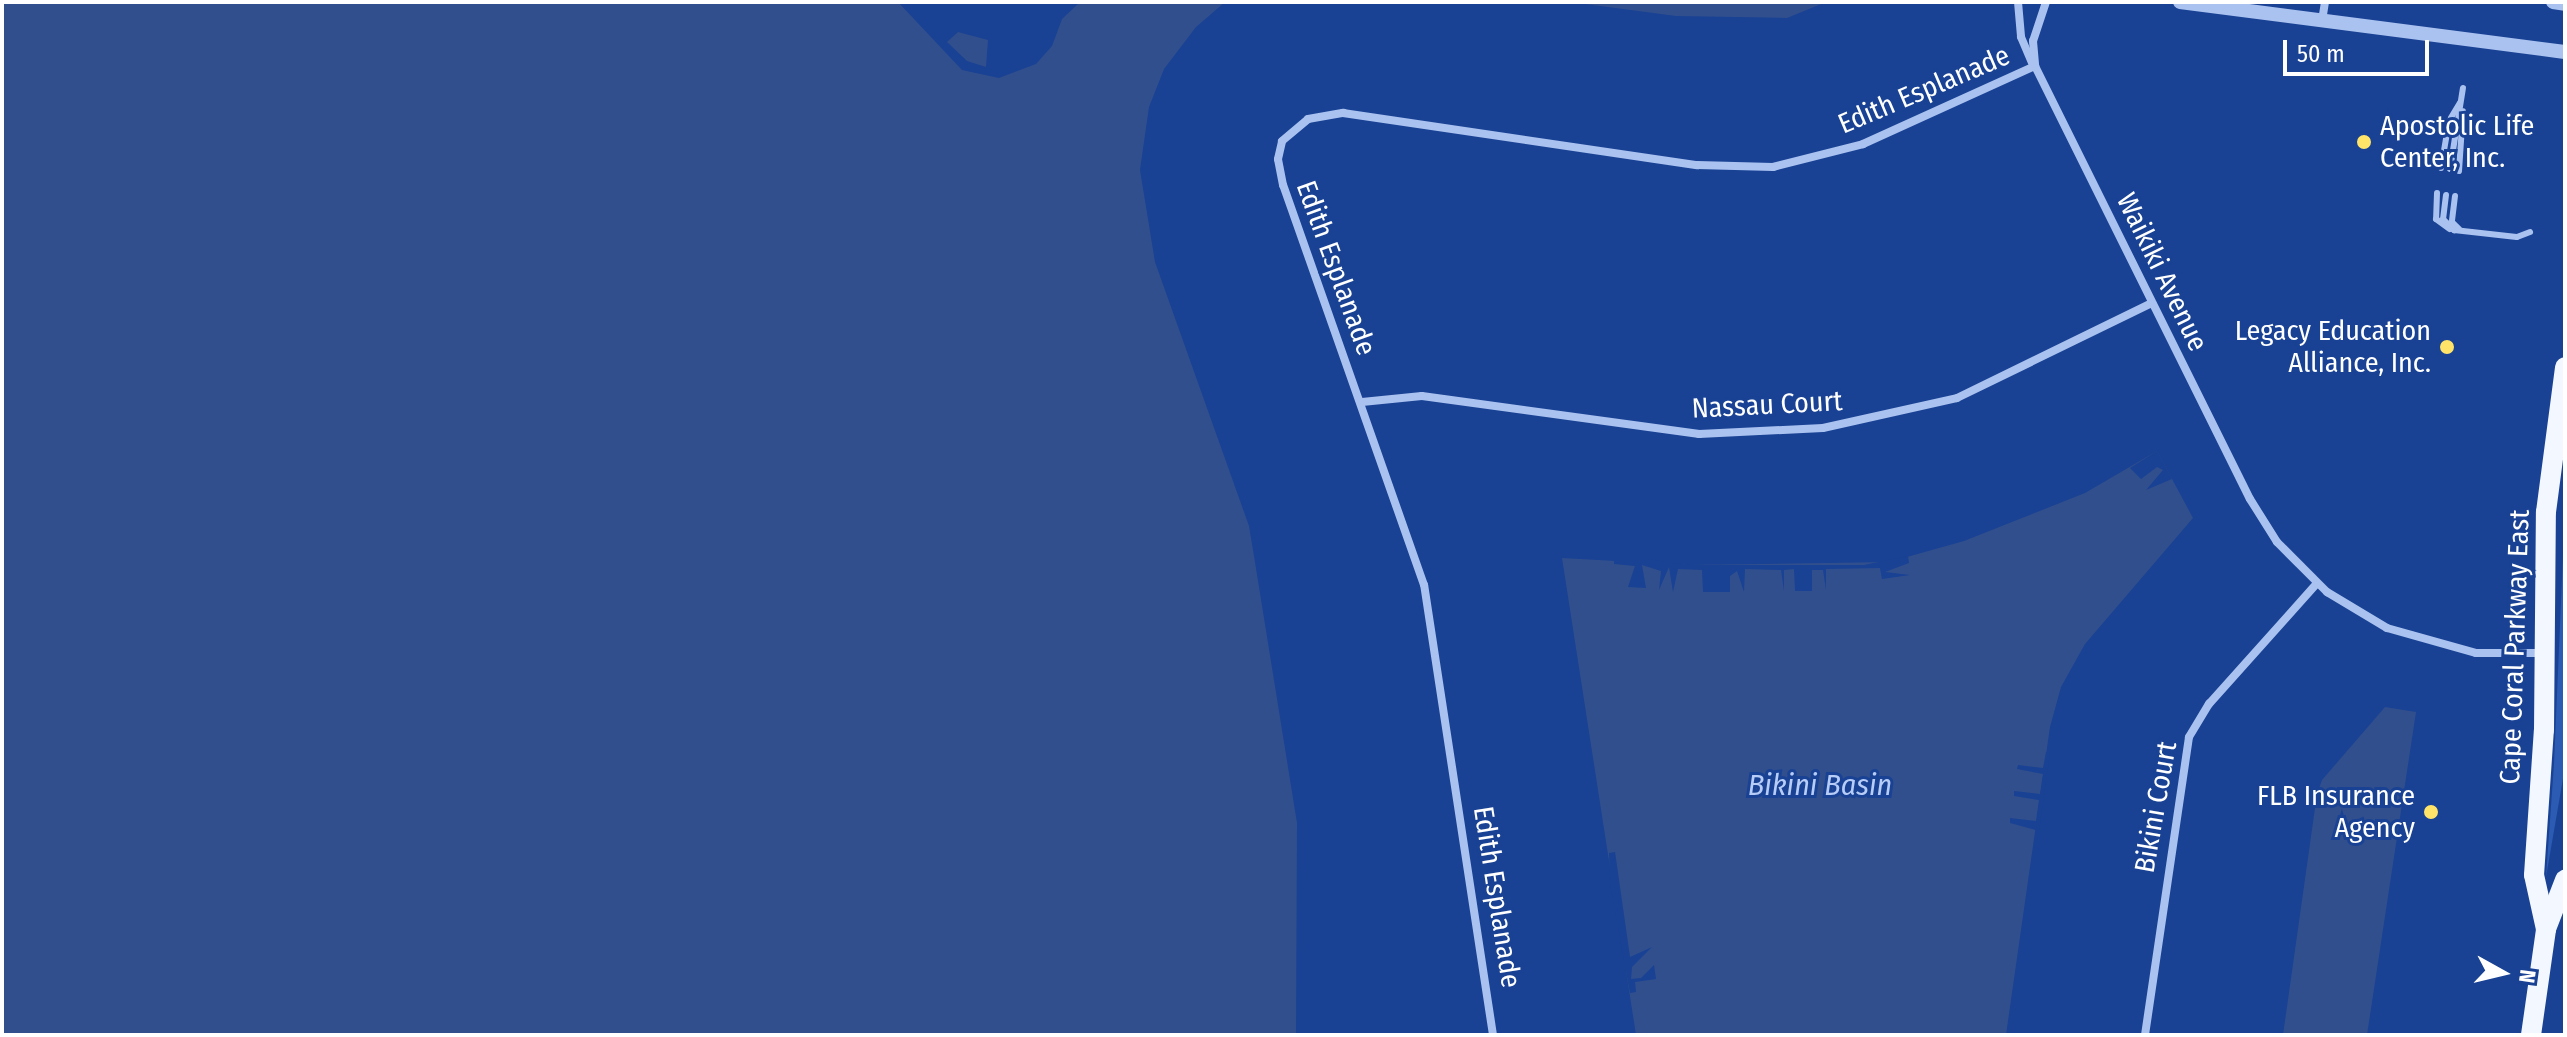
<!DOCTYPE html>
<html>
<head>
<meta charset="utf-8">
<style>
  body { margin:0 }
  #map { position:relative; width:2567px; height:1037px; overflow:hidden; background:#194294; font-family:"Fira Sans Condensed",sans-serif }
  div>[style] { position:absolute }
  .green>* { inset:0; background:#2c5bb3 }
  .water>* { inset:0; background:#314f8d }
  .pier>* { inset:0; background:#194294 }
  .service>* { height:6px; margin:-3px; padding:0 3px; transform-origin:3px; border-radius:3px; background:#aac2f0 }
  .minor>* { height:8px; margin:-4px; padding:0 4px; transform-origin:4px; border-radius:4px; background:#aac2f0 }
  .tertiary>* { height:14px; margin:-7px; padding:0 7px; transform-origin:7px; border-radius:7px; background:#aac2f0 }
  .primary>* { height:20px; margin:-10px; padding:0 10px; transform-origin:10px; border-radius:10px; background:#f3f7ff }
  .dots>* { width:22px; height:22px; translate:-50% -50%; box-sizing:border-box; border:4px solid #194294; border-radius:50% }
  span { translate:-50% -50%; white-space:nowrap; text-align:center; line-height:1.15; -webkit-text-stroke:6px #194294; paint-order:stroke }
  .street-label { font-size:28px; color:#fff }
  .poi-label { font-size:28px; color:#fff }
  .left { translate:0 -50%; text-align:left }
  .right { translate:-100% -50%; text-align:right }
  .water-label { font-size:30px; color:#b7cdf7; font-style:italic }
  .frame { position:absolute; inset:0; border:4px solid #fff; pointer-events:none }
  .north { position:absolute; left:2463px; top:933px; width:80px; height:80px; -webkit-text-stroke:6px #194294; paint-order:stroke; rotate:98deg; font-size:22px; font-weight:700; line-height:32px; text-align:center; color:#fff }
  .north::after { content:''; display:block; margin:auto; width:28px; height:36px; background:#fff; clip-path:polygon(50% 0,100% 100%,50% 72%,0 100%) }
  .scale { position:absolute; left:2283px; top:40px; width:146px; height:36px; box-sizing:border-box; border:4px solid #fff; border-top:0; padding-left:10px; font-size:24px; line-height:28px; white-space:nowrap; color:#fff; -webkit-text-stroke:6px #194294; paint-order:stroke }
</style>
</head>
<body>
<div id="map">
  <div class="green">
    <div style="clip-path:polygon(2565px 509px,2565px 767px,2546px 877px,2554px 764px)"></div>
  </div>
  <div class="water">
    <div style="clip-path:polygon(2px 2px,898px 2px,962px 70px,999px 78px,1036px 64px,1052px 46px,1062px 19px,1080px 2px,1225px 2px,1196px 27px,1164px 69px,1149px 107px,1140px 170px,1155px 262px,1249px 526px,1254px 556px,1297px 823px,1296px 1035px,2px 1035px)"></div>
    <div style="clip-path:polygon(1570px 2px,1826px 2px,1787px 18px,1676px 16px)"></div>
    <div style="clip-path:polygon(958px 32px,988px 40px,986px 67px,967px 61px,947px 42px)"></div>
    <div style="clip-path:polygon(2157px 451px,2193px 518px,2085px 644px,2061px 687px,2050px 727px,2006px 1035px,1636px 1035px,1562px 558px,1688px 565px,1889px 562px,1964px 541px,2085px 493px)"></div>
    <div style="clip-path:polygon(2385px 707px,2416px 712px,2367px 1035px,2283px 1035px,2317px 794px,2322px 780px)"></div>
  </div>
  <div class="pier">
    <div style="clip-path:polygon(2157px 451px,2172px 479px,2146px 490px,2163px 470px,2157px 467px,2141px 479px,2130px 468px)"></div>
    <div style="clip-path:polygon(1908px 556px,1909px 563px,1885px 572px,1910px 575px,1882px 579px,1880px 568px,1826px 569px,1826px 590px,1823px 570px,1812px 570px,1812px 591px,1795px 591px,1794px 569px,1784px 570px,1784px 591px,1781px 570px,1745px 569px,1744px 592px,1737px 571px,1730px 576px,1730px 592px,1703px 592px,1702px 570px,1678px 569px,1673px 592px,1669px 567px,1659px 590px,1661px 571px,1642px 565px,1646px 588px,1628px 587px,1635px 566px,1614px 564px,1614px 559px,1647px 559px,1688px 565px,1864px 565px)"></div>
    <div style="clip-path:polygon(2046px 752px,2050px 753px,2039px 831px,2010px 823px,2010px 818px,2036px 821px,2039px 800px,2014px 796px,2014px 791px,2040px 794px,2043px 774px,2017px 769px,2018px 765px,2043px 768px)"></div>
    <div style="clip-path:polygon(1615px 852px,1630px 957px,1652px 947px,1632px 967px,1631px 979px,1641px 978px,1654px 965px,1656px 979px,1635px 982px,1636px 992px,1630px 993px,1610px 884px,1609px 853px)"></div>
  </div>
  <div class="service">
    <div style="left:2441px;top:168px;width:48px;rotate:-80.3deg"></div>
    <div style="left:2449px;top:121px;width:21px;rotate:-59deg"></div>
    <div style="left:2450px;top:169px;width:82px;rotate:-80.9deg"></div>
    <div style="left:2459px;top:171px;width:60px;rotate:-86.2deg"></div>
    <div style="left:2437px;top:193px;width:26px;rotate:92deg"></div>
    <div style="left:2436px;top:219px;width:17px;rotate:36deg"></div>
    <div style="left:2446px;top:195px;width:24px;rotate:97deg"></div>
    <div style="left:2443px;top:219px;width:16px;rotate:45deg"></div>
    <div style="left:2454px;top:230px;width:63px;rotate:6.3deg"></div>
    <div style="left:2517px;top:237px;width:14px;rotate:-21deg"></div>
    <div style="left:2455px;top:196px;width:26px;rotate:97deg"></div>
    <div style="left:2452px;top:222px;width:10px;rotate:45deg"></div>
  </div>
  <div class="minor">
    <div style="left:2018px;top:2px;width:35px;rotate:85deg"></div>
    <div style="left:2021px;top:37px;width:28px;rotate:67deg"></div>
    <div style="left:2046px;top:2px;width:41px;rotate:108.4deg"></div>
    <div style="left:2033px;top:41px;width:25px;rotate:85deg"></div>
    <div style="left:2035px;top:66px;width:483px;rotate:63.6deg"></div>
    <div style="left:2250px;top:499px;width:51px;rotate:57.9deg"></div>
    <div style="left:2277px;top:542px;width:71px;rotate:45deg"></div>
    <div style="left:2327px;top:592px;width:70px;rotate:31deg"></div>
    <div style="left:2387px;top:628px;width:92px;rotate:15.7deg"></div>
    <div style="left:2476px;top:653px;width:69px"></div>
    <div style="left:2322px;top:21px;width:19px;rotate:-81deg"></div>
    <div style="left:1362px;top:402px;width:60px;rotate:-5.7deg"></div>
    <div style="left:1422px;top:396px;width:280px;rotate:7.8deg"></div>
    <div style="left:1699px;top:434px;width:124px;rotate:-2.8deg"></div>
    <div style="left:1823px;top:428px;width:137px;rotate:-12.6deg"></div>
    <div style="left:1957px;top:398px;width:217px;rotate:-26deg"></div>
    <div style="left:1493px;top:1035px;width:455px;rotate:-98.7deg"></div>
    <div style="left:1424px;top:585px;width:424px;rotate:-109.4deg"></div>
    <div style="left:1283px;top:185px;width:26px;rotate:-101deg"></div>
    <div style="left:1278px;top:159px;width:18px;rotate:-77deg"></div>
    <div style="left:1282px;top:141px;width:34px;rotate:-40deg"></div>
    <div style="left:1308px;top:119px;width:36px;rotate:-10deg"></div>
    <div style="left:1343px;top:113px;width:358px;rotate:8.4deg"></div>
    <div style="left:1697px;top:165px;width:76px;rotate:1.5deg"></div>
    <div style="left:1773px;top:167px;width:93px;rotate:-14.3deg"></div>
    <div style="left:1863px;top:144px;width:189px;rotate:-24.4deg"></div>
    <div style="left:2145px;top:1035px;width:301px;rotate:-81.6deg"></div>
    <div style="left:2189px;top:737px;width:39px;rotate:-59deg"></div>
    <div style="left:2209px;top:704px;width:162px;rotate:-48.2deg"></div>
  </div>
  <div class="tertiary">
    <div style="left:2180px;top:2px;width:388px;rotate:7.4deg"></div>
    <div style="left:2553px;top:2px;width:12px;rotate:9deg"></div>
  </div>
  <div class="primary">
    <div style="left:2546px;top:929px;width:55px;rotate:-102.5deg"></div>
    <div style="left:2534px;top:875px;width:145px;rotate:-86.1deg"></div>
    <div style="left:2544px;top:730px;width:218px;rotate:-89.5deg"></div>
    <div style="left:2546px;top:512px;width:146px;rotate:-82.5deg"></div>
    <div style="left:2531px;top:1035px;width:107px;rotate:-81.9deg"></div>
    <div style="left:2546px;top:929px;width:53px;rotate:-68.8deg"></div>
  </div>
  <div class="dots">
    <div style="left:2364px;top:142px;background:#ffe469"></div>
    <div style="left:2447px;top:347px;background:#ffe469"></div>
    <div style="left:2431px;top:812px;background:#ffe469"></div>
  </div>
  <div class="street-label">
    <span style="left:1924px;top:90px;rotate:-23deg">Edith Esplanade</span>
    <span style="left:1336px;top:268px;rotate:70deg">Edith Esplanade</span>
    <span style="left:2162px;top:272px;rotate:64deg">Waikiki Avenue</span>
    <span style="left:1767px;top:405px;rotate:-3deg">Nassau Court</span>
    <span style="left:2515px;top:647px;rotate:-88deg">Cape Coral Parkway East</span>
    <span style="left:2156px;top:807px;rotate:-80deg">Bikini Court</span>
    <span style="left:1497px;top:897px;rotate:81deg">Edith Esplanade</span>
  </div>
  <div class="poi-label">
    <span class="left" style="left:2380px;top:142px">Apostolic Life<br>Center, Inc.</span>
    <span class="right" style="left:2431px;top:347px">Legacy Education<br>Alliance, Inc.</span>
    <span class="right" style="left:2415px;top:812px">FLB Insurance<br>Agency</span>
  </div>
  <div class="water-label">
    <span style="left:1820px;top:785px">Bikini Basin</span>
  </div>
  <div class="frame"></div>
  <div class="north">N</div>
  <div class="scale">50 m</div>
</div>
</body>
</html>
